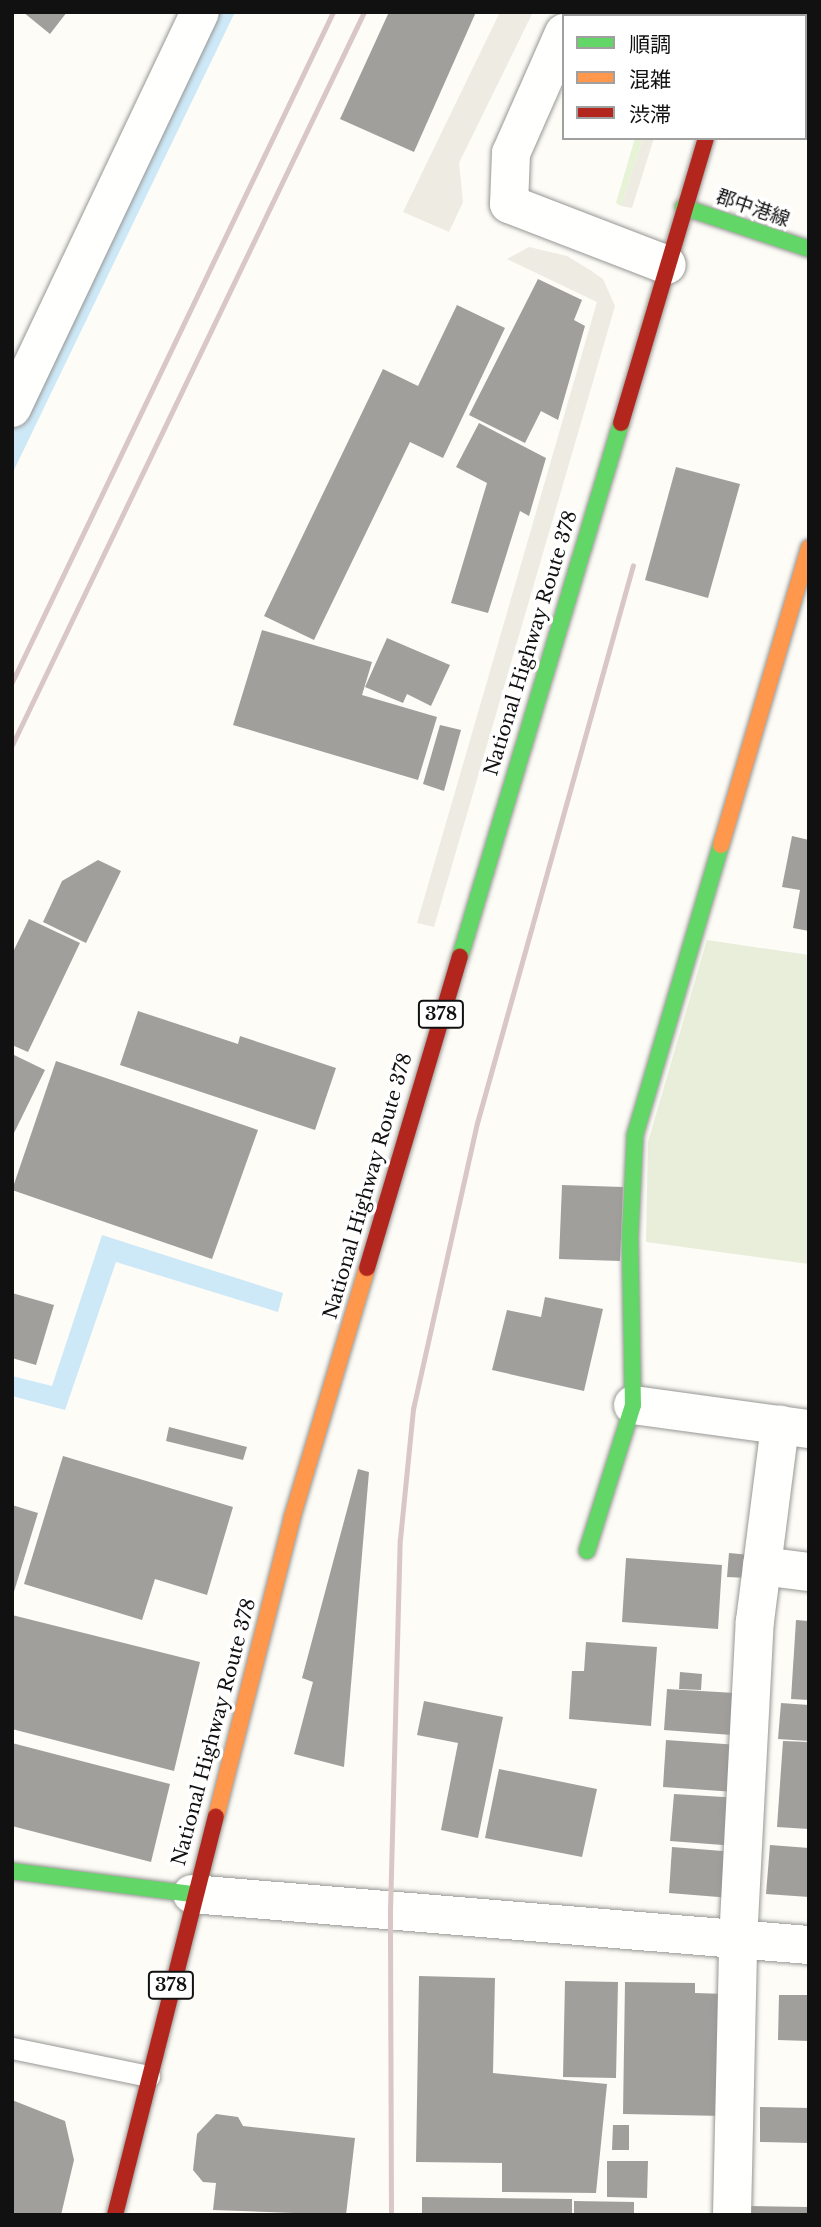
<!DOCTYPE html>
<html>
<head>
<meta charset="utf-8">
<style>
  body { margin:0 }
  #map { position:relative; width:821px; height:2227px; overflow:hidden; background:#fdfcf7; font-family:"Libre Baskerville","Noto Sans JP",serif }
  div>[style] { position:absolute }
  .green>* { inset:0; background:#e7f3d7 }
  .cemetery>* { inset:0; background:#e9eedb }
  .plaza>* { inset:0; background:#edebe2 }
  .water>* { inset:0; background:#cde8f7 }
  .building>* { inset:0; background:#a19f9c }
  .roads { filter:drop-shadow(0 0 2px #979795) drop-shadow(0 0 2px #979795) }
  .lane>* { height:21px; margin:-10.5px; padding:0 10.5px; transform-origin:10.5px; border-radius:10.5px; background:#fffffe }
  .street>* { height:38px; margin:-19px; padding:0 19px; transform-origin:19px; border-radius:19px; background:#fffffe }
  .fast>* { height:16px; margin:-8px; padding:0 8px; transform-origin:8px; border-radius:8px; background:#63d668 }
  .slow>* { height:16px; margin:-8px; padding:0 8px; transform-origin:8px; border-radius:8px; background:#ff974d }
  .jam>* { height:16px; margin:-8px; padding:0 8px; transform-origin:8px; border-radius:8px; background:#b3261e }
  .rail>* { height:5px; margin:-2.5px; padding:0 2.5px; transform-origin:2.5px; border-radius:2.5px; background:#d9c6c7 }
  span { translate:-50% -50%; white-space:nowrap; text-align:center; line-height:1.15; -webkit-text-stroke:7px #fff; paint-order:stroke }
  .shield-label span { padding:2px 5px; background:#fff; border:2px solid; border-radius:5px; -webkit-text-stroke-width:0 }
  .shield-label { font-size:18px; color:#111; font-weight:700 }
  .street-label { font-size:19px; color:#111 }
  .frame { position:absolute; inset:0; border:14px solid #111; pointer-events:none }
  .legend { position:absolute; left:562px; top:14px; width:245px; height:126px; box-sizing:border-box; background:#fff; border:2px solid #a0a0a0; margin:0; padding:9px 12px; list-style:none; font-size:21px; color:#111 }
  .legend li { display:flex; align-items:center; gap:14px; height:35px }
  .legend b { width:35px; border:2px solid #a0a0a0 }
</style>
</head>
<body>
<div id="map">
  <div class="green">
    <div style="clip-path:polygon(635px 138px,643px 138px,621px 206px,616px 203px)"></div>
  </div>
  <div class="cemetery">
    <div style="clip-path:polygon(707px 940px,809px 955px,809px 1264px,646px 1242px,648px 1142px)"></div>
  </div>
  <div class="plaza">
    <div style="clip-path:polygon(500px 12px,533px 12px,459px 163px,463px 202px,449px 232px,403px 212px)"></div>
    <div style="clip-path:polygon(643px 138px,654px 138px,632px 208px,621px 206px)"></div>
    <div style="clip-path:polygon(529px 247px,567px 256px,590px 270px,603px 279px,615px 306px,434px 927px,417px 923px,597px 302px,507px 259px)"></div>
  </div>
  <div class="water">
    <div style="clip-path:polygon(209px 12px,235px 12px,12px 474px,12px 418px)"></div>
    <div style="clip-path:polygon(102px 1235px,283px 1293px,278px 1312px,116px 1262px,65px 1410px,12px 1396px,12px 1376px,52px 1386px)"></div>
  </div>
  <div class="building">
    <div style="clip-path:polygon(23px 12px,67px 12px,50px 34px)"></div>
    <div style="clip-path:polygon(389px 12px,476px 12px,414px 152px,340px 119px)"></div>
    <div style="clip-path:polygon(538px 279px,582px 300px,574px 320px,585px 326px,558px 420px,541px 411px,525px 443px,469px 415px)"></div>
    <div style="clip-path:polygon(457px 305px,505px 328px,443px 458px,410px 442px,314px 640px,264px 616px,383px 369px,418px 386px)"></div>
    <div style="clip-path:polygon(479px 423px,546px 458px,529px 516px,520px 511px,488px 613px,451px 603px,487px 483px,456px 467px)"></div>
    <div style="clip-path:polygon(676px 467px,740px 484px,708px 598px,645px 580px)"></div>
    <div style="clip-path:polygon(262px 630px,372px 662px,362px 695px,437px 717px,418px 780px,233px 725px)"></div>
    <div style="clip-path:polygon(387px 638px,450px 665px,431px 706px,407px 694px,403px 703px,365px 687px)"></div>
    <div style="clip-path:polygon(440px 725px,461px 730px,444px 791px,423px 784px)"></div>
    <div style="clip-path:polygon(792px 836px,809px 840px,809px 931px,793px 928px,800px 890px,782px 887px)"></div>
    <div style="clip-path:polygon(98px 860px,121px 871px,86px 943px,43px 922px,62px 881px)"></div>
    <div style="clip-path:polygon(29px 919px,80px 943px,28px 1052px,12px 1045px,12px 954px)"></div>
    <div style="clip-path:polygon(138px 1011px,238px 1044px,240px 1036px,336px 1068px,315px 1130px,120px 1065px)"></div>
    <div style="clip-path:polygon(12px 1054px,45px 1070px,12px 1137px)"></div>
    <div style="clip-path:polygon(56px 1061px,258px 1130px,212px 1259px,12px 1190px)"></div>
    <div style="clip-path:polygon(562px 1185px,623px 1187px,620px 1261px,559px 1259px)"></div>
    <div style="clip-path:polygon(12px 1293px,54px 1305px,36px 1365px,12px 1358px)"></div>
    <div style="clip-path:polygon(545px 1297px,603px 1309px,584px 1391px,492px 1370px,507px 1310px,541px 1317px)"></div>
    <div style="clip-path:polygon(169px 1427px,247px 1447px,243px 1460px,166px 1441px)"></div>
    <div style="clip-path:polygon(63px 1456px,233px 1507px,207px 1595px,155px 1579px,142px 1620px,24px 1584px)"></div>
    <div style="clip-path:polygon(358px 1469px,369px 1472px,344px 1767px,294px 1754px,313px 1682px,302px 1678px)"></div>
    <div style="clip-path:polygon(12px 1505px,38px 1513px,13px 1595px,12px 1595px)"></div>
    <div style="clip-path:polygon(729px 1553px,750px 1555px,748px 1578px,727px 1577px)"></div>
    <div style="clip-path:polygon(626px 1558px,722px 1565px,718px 1629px,622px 1622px)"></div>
    <div style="clip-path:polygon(12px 1615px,200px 1662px,174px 1771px,12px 1729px)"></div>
    <div style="clip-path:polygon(796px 1620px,809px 1621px,809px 1700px,791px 1699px)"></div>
    <div style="clip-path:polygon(586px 1642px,657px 1647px,651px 1726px,569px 1719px,572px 1671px,584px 1671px)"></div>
    <div style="clip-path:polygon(680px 1672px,702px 1674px,701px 1690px,679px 1689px)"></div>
    <div style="clip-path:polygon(667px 1689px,735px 1693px,732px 1735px,664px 1730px)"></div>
    <div style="clip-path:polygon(424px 1701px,503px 1717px,478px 1838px,441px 1830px,458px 1743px,417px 1735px)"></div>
    <div style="clip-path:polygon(781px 1703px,809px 1705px,809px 1741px,778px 1739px)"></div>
    <div style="clip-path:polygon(666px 1740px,739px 1745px,735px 1792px,663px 1787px)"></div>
    <div style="clip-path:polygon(783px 1741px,809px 1742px,809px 1829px,777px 1827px)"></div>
    <div style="clip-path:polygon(12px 1743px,170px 1784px,151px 1862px,12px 1826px)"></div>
    <div style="clip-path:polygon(499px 1769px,597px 1789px,582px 1857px,485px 1838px)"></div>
    <div style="clip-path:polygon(674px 1794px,740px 1798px,736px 1846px,670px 1841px)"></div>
    <div style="clip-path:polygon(770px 1845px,809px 1848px,809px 1897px,766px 1894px)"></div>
    <div style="clip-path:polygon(672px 1847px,735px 1852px,731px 1898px,669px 1893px)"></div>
    <div style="clip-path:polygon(419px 1976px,495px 1978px,493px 2073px,607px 2084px,596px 2193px,502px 2192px,502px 2163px,416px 2162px)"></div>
    <div style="clip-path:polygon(565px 1981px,618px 1982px,616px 2078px,563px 2077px)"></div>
    <div style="clip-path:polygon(625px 1982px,695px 1983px,695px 1993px,726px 1994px,724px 2116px,623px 2114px)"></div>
    <div style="clip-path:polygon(779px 1995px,809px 1995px,809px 2041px,778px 2040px)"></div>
    <div style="clip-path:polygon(12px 2100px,65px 2121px,74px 2160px,61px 2215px,12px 2215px)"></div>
    <div style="clip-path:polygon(760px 2107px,809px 2108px,809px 2143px,760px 2142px)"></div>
    <div style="clip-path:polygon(216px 2114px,238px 2117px,243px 2126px,355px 2138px,346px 2215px,213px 2210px,216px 2183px,203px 2182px,193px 2170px,197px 2134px)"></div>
    <div style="clip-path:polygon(613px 2125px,629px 2125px,629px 2150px,612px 2150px)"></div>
    <div style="clip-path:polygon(607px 2161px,648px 2161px,647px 2198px,607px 2197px)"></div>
    <div style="clip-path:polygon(422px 2197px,572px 2199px,572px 2215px,422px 2215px)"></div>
    <div style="clip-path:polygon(574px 2201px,634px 2202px,634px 2215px,574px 2215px)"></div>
    <div style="clip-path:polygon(748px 2206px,809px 2207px,809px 2215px,748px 2215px)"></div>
  </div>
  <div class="roads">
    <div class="lane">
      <div style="left:12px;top:2048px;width:140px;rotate:11.6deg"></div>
    </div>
    <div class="street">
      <div style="left:564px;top:33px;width:131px;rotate:113.8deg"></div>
      <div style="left:511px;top:153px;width:51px;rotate:92.2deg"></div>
      <div style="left:509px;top:204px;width:169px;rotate:21.1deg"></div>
      <div style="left:12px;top:408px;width:438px;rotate:-64.6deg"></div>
      <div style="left:633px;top:1405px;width:178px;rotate:7.8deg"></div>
      <div style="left:762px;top:1566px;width:47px;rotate:7.3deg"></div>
      <div style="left:192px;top:1894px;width:619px;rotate:4.73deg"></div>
      <div style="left:732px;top:2215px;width:274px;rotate:-88.7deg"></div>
      <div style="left:738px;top:1941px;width:320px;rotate:-87deg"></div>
      <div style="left:755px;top:1621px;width:198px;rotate:-82.7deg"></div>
    </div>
    <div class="fast">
      <div style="left:683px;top:207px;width:133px;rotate:18.4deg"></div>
      <div style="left:460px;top:957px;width:558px;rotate:-73.22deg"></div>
      <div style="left:587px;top:1551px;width:153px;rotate:-72.5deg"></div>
      <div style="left:633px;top:1405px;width:167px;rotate:-91deg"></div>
      <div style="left:630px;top:1238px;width:103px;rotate:-87.2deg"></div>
      <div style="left:635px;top:1135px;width:302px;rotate:-73.5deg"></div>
      <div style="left:12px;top:1871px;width:181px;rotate:7.3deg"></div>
    </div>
    <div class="slow">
      <div style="left:745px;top:16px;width:4px;rotate:-76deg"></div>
      <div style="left:721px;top:845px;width:310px;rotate:-73.5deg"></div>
      <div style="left:216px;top:1817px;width:309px;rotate:-75.7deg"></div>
      <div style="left:292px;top:1518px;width:261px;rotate:-73.3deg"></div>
    </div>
    <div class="jam">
      <div style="left:621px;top:423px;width:297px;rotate:-73.4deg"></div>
      <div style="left:367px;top:1268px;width:325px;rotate:-73.4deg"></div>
      <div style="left:115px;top:2215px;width:411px;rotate:-75.8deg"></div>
    </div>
  </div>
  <div class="rail">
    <div style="left:12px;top:682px;width:743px;rotate:-64.4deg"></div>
    <div style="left:12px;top:745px;width:813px;rotate:-64.35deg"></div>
    <div style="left:391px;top:2215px;width:304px;rotate:-90.2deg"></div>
    <div style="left:390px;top:1911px;width:372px;rotate:-88.5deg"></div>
    <div style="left:400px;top:1539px;width:131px;rotate:-84.3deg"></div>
    <div style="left:413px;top:1409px;width:293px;rotate:-77.4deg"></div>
    <div style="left:477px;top:1123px;width:579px;rotate:-74.38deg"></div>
  </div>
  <div class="shield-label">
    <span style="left:441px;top:1014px">378</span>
    <span style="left:171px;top:1985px">378</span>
  </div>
  <div class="street-label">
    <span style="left:753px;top:208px;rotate:19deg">郡中港線</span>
    <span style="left:531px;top:643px;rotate:-73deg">National Highway Route 378</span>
    <span style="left:368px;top:1186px;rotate:-74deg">National Highway Route 378</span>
    <span style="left:214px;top:1732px;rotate:-75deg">National Highway Route 378</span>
  </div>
  <div class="frame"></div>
  <ul class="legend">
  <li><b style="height:9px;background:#63d668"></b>順調</li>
  <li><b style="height:9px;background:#ff974d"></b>混雑</li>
  <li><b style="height:9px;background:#b3261e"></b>渋滞</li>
  </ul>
</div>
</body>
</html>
